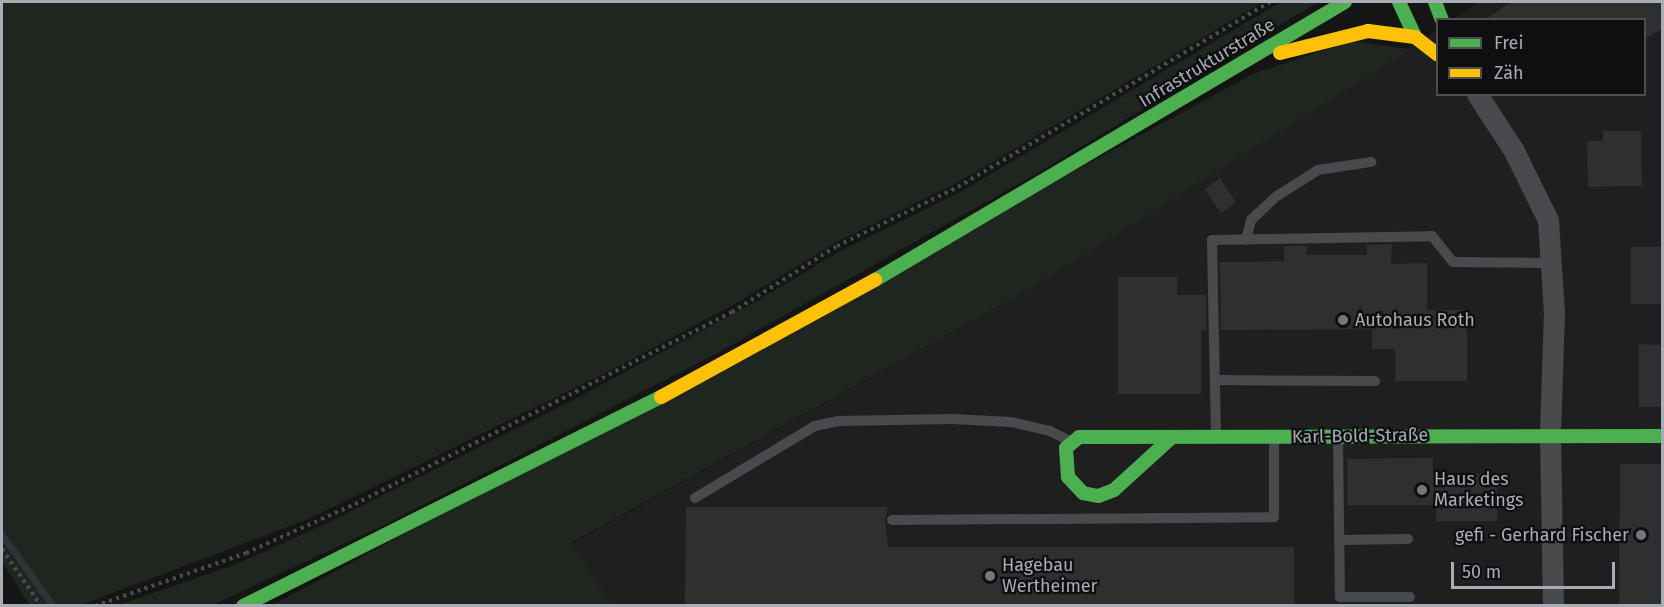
<!DOCTYPE html>
<html>
<head>
<meta charset="utf-8">
<style>
  body { margin:0 }
  #map { position:relative; width:1664px; height:607px; overflow:hidden; background:#151515; font-family:"Fira Sans",sans-serif }
  div>[style] { position:absolute }
  .built>* { inset:0; background:#1f1f20 }
  .green>* { inset:0; background:#1f251f }
  .stream>* { height:7px; margin:-3.5px; padding:0 3.5px; transform-origin:3.5px; border-radius:3.5px; background:#2c3439 }
  .building>* { inset:0; background:#2f2f30 }
  .path>* { height:4px; margin-top:-2px; transform-origin:0; background:repeating-linear-gradient(90deg,#4b4c4f 0 3px,transparent 0 7.5px) }
  .lane>* { height:10px; margin:-5px; padding:0 5px; transform-origin:5px; border-radius:5px; background:#494a4d }
  .street>* { height:21px; margin:-10.5px; padding:0 10.5px; transform-origin:10.5px; border-radius:10.5px; background:#494a4d }
  .fast>* { height:14px; margin:-7px; padding:0 7px; transform-origin:7px; border-radius:7px; background:#4caf50 }
  .slow>* { height:14px; margin:-7px; padding:0 7px; transform-origin:7px; border-radius:7px; background:#ffc107 }
  .dots>* { width:16px; height:16px; translate:-50% -50%; box-sizing:border-box; border:3px solid #0f0f11; border-radius:50% }
  span { translate:-50% -50%; white-space:nowrap; text-align:center; line-height:1.15; -webkit-text-stroke:4.5px #0f0f11; paint-order:stroke }
  .street-label { font-size:18px; color:#a7acb5 }
  .poi-label { font-size:18px; color:#a7acb5 }
  .left { translate:0 -50%; text-align:left }
  .right { translate:-100% -50%; text-align:right }
  .frame { position:absolute; inset:0; border:3px solid #a7acb5; pointer-events:none }
  .legend { position:absolute; left:1436px; top:18px; width:210px; height:78px; box-sizing:border-box; background:#0f0f11; border:2px solid #4c4e53; margin:0; padding:8px 10px; list-style:none; font-size:18px; color:#a7acb5 }
  .legend li { display:flex; align-items:center; gap:12px; height:30px }
  .legend b { width:30px; border:2px solid #4c4e53 }
  .scale { position:absolute; left:1451px; top:562px; width:164px; height:27px; box-sizing:border-box; border:3px solid #a7acb5; border-top:0; padding-left:8px; font-size:18px; line-height:21px; white-space:nowrap; color:#a7acb5; -webkit-text-stroke:4px #0f0f11; paint-order:stroke }
</style>
</head>
<body>
<div id="map">
  <div class="built">
    <div style="clip-path:polygon(1478px 2px,1662px 2px,1662px 605px,612px 605px,571px 544px,1023px 293px,1437px 30px,1438px 94px,1644px 94px,1644px 20px,1453px 19px)"></div>
  </div>
  <div class="green">
    <div style="clip-path:polygon(2px 2px,1263px 2px,957px 183px,839px 241px,735px 304px,619px 366px,309px 519px,78px 606px,30px 605px,2px 562px)"></div>
    <div style="clip-path:polygon(1281px 2px,1318px 2px,1043px 170px,710px 357px,384px 525px,213px 605px,116px 606px,239px 563px,323px 525px,575px 399px,757px 301px,840px 251px,962px 191px)"></div>
    <div style="clip-path:polygon(1351px 41px,1411px 49px,1023px 293px,571px 543px,612px 605px,271px 606px,1253px 74px)"></div>
  </div>
  <div class="stream">
    <div style="left:2px;top:535px;width:87px;rotate:54.3deg"></div>
  </div>
  <div class="building">
    <div style="clip-path:polygon(1511px 2px,1662px 2px,1662px 28px,1644px 40px,1644px 20px,1484px 20px)"></div>
    <div style="clip-path:polygon(1603px 131px,1641px 131px,1642px 186px,1588px 187px,1587px 141px,1603px 141px)"></div>
    <div style="clip-path:polygon(1220px 178px,1236px 203px,1221px 213px,1204px 189px)"></div>
    <div style="clip-path:polygon(1392px 244px,1391px 264px,1427px 263px,1427px 310px,1467px 310px,1467px 381px,1395px 381px,1395px 349px,1372px 349px,1372px 329px,1221px 330px,1220px 262px,1284px 261px,1284px 246px,1307px 246px,1307px 255px,1367px 255px,1367px 245px)"></div>
    <div style="clip-path:polygon(1631px 247px,1662px 247px,1662px 304px,1631px 304px)"></div>
    <div style="clip-path:polygon(1118px 277px,1177px 277px,1177px 295px,1206px 295px,1206px 330px,1201px 330px,1201px 394px,1118px 394px)"></div>
    <div style="clip-path:polygon(1639px 344px,1662px 345px,1662px 407px,1639px 407px)"></div>
    <div style="clip-path:polygon(1433px 458px,1433px 475px,1497px 474px,1497px 521px,1436px 521px,1436px 505px,1347px 505px,1347px 459px)"></div>
    <div style="clip-path:polygon(1620px 464px,1662px 464px,1662px 606px,1619px 606px)"></div>
    <div style="clip-path:polygon(686px 507px,888px 507px,885px 519px,888px 547px,1294px 547px,1294px 606px,685px 606px)"></div>
  </div>
  <div class="path">
    <div style="left:2px;top:549px;width:69px;rotate:55.6deg"></div>
    <div style="left:95px;top:606px;width:160px;rotate:-19.3deg"></div>
    <div style="left:246px;top:553px;width:120px;rotate:-24.2deg"></div>
    <div style="left:355px;top:504px;width:423px;rotate:-27deg"></div>
    <div style="left:732px;top:312px;width:124px;rotate:-32.2deg"></div>
    <div style="left:837px;top:246px;width:135px;rotate:-26deg"></div>
    <div style="left:958px;top:187px;width:363px;rotate:-30.7deg"></div>
  </div>
  <div class="lane">
    <div style="left:1246px;top:240px;width:21px;rotate:-76deg"></div>
    <div style="left:1251px;top:220px;width:35px;rotate:-43deg"></div>
    <div style="left:1277px;top:196px;width:49px;rotate:-32.4deg"></div>
    <div style="left:1318px;top:170px;width:54px;rotate:-8.6deg"></div>
    <div style="left:1215px;top:380px;width:160px;rotate:0.4deg"></div>
    <div style="left:1216px;top:435px;width:195px;rotate:-91.2deg"></div>
    <div style="left:1212px;top:240px;width:220px;rotate:-1deg"></div>
    <div style="left:1432px;top:236px;width:33px;rotate:51deg"></div>
    <div style="left:1453px;top:262px;width:100px;rotate:0.6deg"></div>
    <div style="left:1338px;top:438px;width:159px;rotate:89.3deg"></div>
    <div style="left:1340px;top:597px;width:70px"></div>
    <div style="left:695px;top:498px;width:140px;rotate:-31deg"></div>
    <div style="left:815px;top:426px;width:24px;rotate:-12deg"></div>
    <div style="left:838px;top:421px;width:114px;rotate:-1deg"></div>
    <div style="left:952px;top:419px;width:59px;rotate:2.9deg"></div>
    <div style="left:1011px;top:422px;width:40px;rotate:13deg"></div>
    <div style="left:1050px;top:431px;width:22px;rotate:27deg"></div>
    <div style="left:892px;top:520px;width:382px;rotate:-0.4deg"></div>
    <div style="left:1274px;top:517px;width:79px;rotate:-90deg"></div>
    <div style="left:1339px;top:540px;width:69px;rotate:-0.8deg"></div>
  </div>
  <div class="street">
    <div style="left:1477px;top:94px;width:68px;rotate:57deg"></div>
    <div style="left:1514px;top:151px;width:77px;rotate:63.8deg"></div>
    <div style="left:1548px;top:220px;width:92px;rotate:86.3deg"></div>
    <div style="left:1554px;top:312px;width:122px;rotate:91.9deg"></div>
    <div style="left:1550px;top:434px;width:172px;rotate:89deg"></div>
  </div>
  <div class="fast">
    <div style="left:1399px;top:2px;width:38px;rotate:65deg"></div>
    <div style="left:1435px;top:2px;width:19px;rotate:69deg"></div>
    <div style="left:875px;top:280px;width:546px;rotate:-30.6deg"></div>
    <div style="left:1170px;top:439px;width:76px;rotate:137.7deg"></div>
    <div style="left:1114px;top:490px;width:17px;rotate:159deg"></div>
    <div style="left:1098px;top:496px;width:15px;rotate:-169deg"></div>
    <div style="left:1083px;top:493px;width:22px;rotate:-133deg"></div>
    <div style="left:1068px;top:477px;width:29px;rotate:-94deg"></div>
    <div style="left:1066px;top:448px;width:17px;rotate:-40deg"></div>
    <div style="left:1079px;top:437px;width:583px;rotate:-0.1deg"></div>
    <div style="left:243px;top:606px;width:467px;rotate:-26.6deg"></div>
  </div>
  <div class="slow">
    <div style="left:1280px;top:53px;width:91px;rotate:-14deg"></div>
    <div style="left:1368px;top:31px;width:47px;rotate:7.3deg"></div>
    <div style="left:1415px;top:37px;width:29px;rotate:38deg"></div>
    <div style="left:661px;top:397px;width:244px;rotate:-28.7deg"></div>
  </div>
  <div class="dots">
    <div style="left:1343px;top:320px;background:#74777d"></div>
    <div style="left:1422px;top:490px;background:#74777d"></div>
    <div style="left:1641px;top:535px;background:#74777d"></div>
    <div style="left:990px;top:576px;background:#74777d"></div>
  </div>
  <div class="street-label">
    <span style="left:1207px;top:63px;rotate:-31deg">Infrastrukturstraße</span>
    <span style="left:1360px;top:436px;rotate:-1deg">Karl-Bold-Straße</span>
  </div>
  <div class="poi-label">
    <span class="left" style="left:1355px;top:320px">Autohaus Roth</span>
    <span class="left" style="left:1434px;top:490px">Haus des<br>Marketings</span>
    <span class="right" style="left:1629px;top:535px">gefi - Gerhard Fischer</span>
    <span class="left" style="left:1002px;top:576px">Hagebau<br>Wertheimer</span>
  </div>
  <div class="frame"></div>
  <ul class="legend">
  <li><b style="height:8px;background:#4caf50"></b>Frei</li>
  <li><b style="height:8px;background:#ffc107"></b>Zäh</li>
  </ul>
  <div class="scale">50 m</div>
</div>
</body>
</html>
